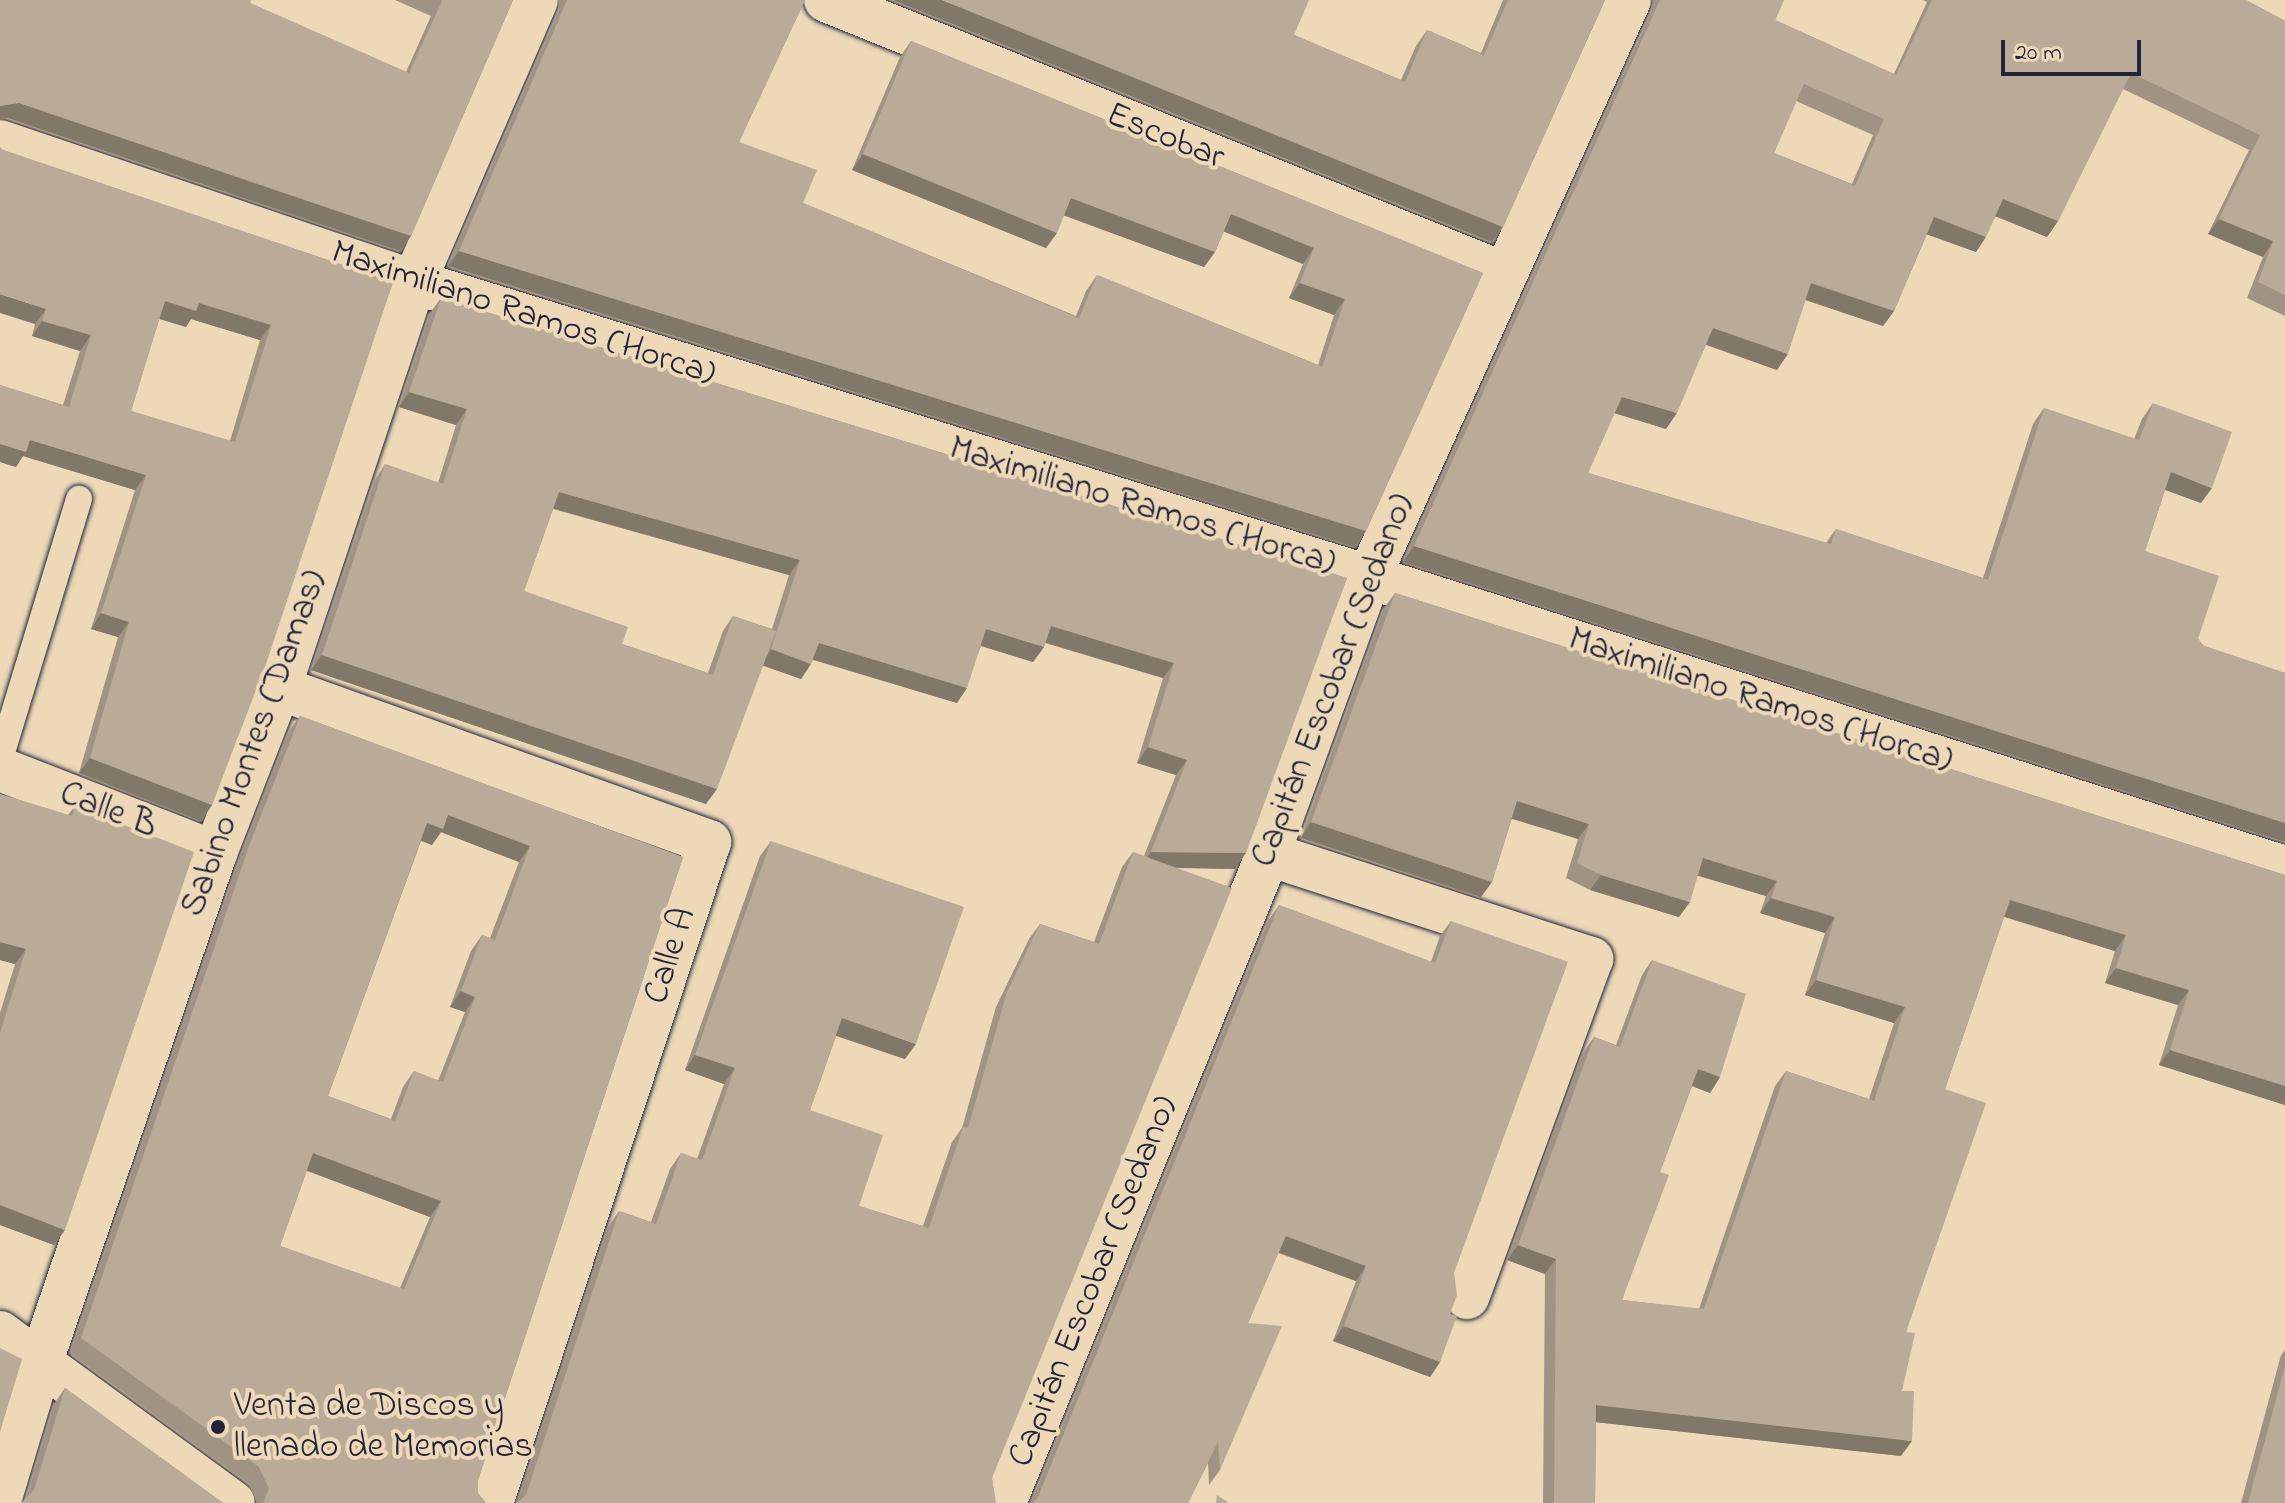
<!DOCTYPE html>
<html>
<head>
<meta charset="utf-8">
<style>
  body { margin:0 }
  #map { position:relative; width:2285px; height:1503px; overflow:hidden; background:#edd8b7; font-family:"Indie Flower",sans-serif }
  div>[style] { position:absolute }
  .roads { filter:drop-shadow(0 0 2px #22223b) drop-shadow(0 0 2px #22223b) }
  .lane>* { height:26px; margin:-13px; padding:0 13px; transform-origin:13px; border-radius:13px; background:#edd8b7 }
  .street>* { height:44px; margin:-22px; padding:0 22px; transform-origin:22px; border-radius:22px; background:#edd8b7 }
  .secondary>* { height:44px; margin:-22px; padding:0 22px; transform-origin:22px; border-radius:22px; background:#edd8b7 }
  .wall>* { inset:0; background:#a09383 }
  .shaded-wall>* { inset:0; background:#82786a }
  .building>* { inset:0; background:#baab98 }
  .dots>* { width:22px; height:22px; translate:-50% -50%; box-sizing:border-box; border:4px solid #edd8b7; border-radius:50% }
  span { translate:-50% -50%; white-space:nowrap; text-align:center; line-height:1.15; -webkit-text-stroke:8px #edd8b7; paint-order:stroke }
  .street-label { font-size:36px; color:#22223b }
  .poi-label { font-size:36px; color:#22223b }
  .left { translate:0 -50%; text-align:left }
  .scale { position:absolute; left:2001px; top:40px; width:140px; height:36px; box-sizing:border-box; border:4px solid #22223b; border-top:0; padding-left:10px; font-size:24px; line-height:28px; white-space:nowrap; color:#22223b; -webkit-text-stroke:6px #edd8b7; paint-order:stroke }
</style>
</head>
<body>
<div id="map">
  <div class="roads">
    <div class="lane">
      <div style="left:0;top:759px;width:272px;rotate:-73.1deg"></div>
    </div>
    <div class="street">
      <div style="left:826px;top:0;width:731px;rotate:22.01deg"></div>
      <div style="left:2254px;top:0;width:34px;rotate:24deg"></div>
      <div style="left:279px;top:688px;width:457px;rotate:19.7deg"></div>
      <div style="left:709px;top:842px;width:696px;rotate:108.25deg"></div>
      <div style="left:0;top:769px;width:231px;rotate:21.3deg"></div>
      <div style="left:1268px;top:854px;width:340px;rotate:18deg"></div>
      <div style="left:1591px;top:959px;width:360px;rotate:110.1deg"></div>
      <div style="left:0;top:1333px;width:288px;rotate:36.1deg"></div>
      <div style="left:0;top:1498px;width:143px;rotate:-73.3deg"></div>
      <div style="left:41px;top:1361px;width:537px;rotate:-71.09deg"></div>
      <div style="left:215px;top:853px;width:177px;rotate:-68.8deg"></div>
      <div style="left:279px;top:688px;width:428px;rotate:-71.6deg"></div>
      <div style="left:414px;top:282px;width:307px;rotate:-66.6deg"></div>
      <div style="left:1004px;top:1503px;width:701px;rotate:-67.86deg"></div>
      <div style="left:1268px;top:854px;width:295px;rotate:-70deg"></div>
      <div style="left:1369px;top:577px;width:633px;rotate:-65.74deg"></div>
    </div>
    <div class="secondary">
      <div style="left:0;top:142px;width:437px;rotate:18.7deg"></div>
      <div style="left:414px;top:282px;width:1000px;rotate:17.17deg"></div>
      <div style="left:1369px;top:577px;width:961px;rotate:17.62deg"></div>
    </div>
  </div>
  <div class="wall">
    <div style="clip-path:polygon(0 0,250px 3px,406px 72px,431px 16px,395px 0,513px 0,411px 236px,400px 251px,8px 118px,0 120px)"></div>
    <div style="clip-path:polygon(558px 0,805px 0,739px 142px,803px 203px,1076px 316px,1086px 291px,1097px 275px,1318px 365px,1334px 315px,1289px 298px,1303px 264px,1224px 231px,1215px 252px,1204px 267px,1064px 215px,1046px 248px,852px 170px,900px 57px,911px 41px,1483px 273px,1366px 531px,1355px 547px,448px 266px,559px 10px)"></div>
    <div style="clip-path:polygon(893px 0,1294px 35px,1401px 80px,1416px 46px,1427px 30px,1481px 53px,1503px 0,1605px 0,1503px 227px,1492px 242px)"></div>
    <div style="clip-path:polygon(evenodd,1653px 0,1784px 0,1775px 20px,1894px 74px,1927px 2px,1923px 0,2246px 0,2285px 21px,2285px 316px,2247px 298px,2263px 257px,2208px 234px,2249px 150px,2123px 89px,2058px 221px,2047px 237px,1996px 216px,1976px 252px,1927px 234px,1894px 311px,1883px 326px,1805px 300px,1777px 370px,1706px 345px,1666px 429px,1614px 413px,1588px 473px,1826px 543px,1836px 529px,1983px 578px,2033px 424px,2044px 408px,2134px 439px,2142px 419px,2153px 403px,2201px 503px,2165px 490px,2145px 551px,2198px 639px,2204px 646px,2285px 673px,2285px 842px,1403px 562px,1652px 10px,1653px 0,1796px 101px,1873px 135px,1852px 184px,1774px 153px,1796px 101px)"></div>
    <div style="clip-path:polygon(evenodd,3px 150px,393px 282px,212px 805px,201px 821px,79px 773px,118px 637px,91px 629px,135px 490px,23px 456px,16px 467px,0 462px,0 385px,63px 405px,80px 351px,32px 336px,35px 324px,3px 150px,159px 319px,186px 327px,191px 319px,260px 340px,230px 441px,131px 411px,159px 319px)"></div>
    <div style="clip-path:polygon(evenodd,441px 298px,1347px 578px,1235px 869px,1176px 868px,992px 1478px,995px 1502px,517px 1503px,608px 1227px,619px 1211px,651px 1222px,670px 1169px,681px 1153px,697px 1159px,724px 1084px,685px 1070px,760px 856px,771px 841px,905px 1059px,836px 1036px,810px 1110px,859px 1206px,923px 1226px,952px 1142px,962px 1128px,996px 1007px,1029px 939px,1040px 924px,1094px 942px,1122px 867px,1133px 852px,1144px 856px,1176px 775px,1137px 763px,1163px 678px,1045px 643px,1044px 647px,1033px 662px,981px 646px,957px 703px,813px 660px,801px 679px,763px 665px,706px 804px,311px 670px,375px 480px,385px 464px,438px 483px,456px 425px,399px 407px,430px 313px,441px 298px,553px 509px,789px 575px,772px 629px,733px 616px,723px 631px,708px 673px,622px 644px,524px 591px,553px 509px)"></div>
    <div style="clip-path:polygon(1395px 593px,2285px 875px,2285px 1105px,2159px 1065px,2178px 1005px,2105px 983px,2115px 951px,2004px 917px,1945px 1089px,1906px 1332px,1902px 1391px,1901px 1456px,1596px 1422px,1595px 1503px,1543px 1503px,1545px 1274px,1507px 1260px,1583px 1053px,1594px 1037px,1616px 1045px,1642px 975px,1652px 960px,1720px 1077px,1710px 1093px,1692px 1086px,1660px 1172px,1622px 1300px,1699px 1309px,1775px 1086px,1786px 1071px,1869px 1099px,1894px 1023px,1805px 995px,1825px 933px,1760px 913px,1766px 896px,1698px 875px,1679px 917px,1590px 890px,1566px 878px,1578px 839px,1512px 818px,1492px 882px,1481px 897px,1301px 838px,1384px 608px)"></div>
    <div style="clip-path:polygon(evenodd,300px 716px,683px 857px,478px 1480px,478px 1493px,486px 1503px,257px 1503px,248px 1483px,70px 1353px,238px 862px,289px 731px,300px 716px,441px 832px,519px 862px,490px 938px,482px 935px,471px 951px,450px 1007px,465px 1012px,438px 1081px,414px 1071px,403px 1087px,391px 1119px,328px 1096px,421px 841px,432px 845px,441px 832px,300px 716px,307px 1170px,430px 1217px,400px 1288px,280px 1246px,307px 1170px)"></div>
    <div style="clip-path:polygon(0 794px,68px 815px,75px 806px,54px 1245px,0 1225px,0 1013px,15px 964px,0 960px)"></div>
    <div style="clip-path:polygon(1279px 905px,1431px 962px,1440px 936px,1451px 921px,1454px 1273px,1450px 1314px,1440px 1362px,1430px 1377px,1333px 1341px,1356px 1281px,1278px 1253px,1248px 1323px,1220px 1470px,1209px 1485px,1208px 1463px,1188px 1503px,1031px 1503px,1268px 921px)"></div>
    <div style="clip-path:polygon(2285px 1350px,2285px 1503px,2241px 1503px,2281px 1355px)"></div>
    <div style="clip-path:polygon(65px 1388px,223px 1503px,26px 1499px,54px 1404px)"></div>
  </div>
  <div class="shaded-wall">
    <div style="clip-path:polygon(893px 0,942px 0,1503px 227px,1492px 242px)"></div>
    <div style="clip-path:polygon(19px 103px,411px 236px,400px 251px,8px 118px,0 120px,0 106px)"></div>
    <div style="clip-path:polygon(863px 154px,1057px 233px,1046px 248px,852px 170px)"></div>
    <div style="clip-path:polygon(1071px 198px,1215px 252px,1204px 267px,1060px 214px)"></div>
    <div style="clip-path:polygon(2003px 199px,2058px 221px,2047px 237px,1992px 215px)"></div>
    <div style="clip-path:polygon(1231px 214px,1314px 248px,1303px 264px,1220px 230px)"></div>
    <div style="clip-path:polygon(1934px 217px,1986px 237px,1976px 252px,1923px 233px)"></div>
    <div style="clip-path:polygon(2219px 219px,2273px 241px,2263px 257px,2208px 234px)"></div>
    <div style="clip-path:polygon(459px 251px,1366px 531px,1355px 547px,448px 266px)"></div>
    <div style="clip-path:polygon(1300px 283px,1345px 299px,1334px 315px,1289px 298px)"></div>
    <div style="clip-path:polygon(1811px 283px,1894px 311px,1883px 326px,1800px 298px)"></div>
    <div style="clip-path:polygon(0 294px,46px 309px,35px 324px,0 313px)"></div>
    <div style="clip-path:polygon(165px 301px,199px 303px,271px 325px,260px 340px,191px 319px,186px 327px,154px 317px)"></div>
    <div style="clip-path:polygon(42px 321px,91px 335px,80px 351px,32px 336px)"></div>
    <div style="clip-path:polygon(1713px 328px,1788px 354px,1777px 370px,1702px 343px)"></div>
    <div style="clip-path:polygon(409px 392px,467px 409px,456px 425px,399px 407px)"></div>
    <div style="clip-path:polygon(1622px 397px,1677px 413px,1666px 429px,1611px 412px)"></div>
    <div style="clip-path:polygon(30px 440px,146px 475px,135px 490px,23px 456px,16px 467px,0 462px,0 444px)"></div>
    <div style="clip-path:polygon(2171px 472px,2212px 488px,2201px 503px,2160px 488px)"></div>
    <div style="clip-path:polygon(559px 492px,800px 560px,789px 575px,548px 507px)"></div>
    <div style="clip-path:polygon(1414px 546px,2285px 823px,2285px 842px,1403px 562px)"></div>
    <div style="clip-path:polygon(101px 613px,129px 622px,118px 637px,91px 629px)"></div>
    <div style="clip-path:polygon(1051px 626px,1174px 663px,1163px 678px,1040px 641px)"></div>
    <div style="clip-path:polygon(986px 629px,1044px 647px,1033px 662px,975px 644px)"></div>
    <div style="clip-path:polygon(819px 643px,967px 688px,957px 703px,808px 658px)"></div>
    <div style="clip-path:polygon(771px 649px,811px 664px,801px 679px,761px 665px)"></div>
    <div style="clip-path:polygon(322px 655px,717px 789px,706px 804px,311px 670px)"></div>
    <div style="clip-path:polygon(1148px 747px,1187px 760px,1176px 775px,1137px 763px)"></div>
    <div style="clip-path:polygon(90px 758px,212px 805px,201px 821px,79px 773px)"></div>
    <div style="clip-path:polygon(1517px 801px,1589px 824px,1578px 839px,1506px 817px)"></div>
    <div style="clip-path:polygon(448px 815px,530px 846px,519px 862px,441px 832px,432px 845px,417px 839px,427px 823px)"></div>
    <div style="clip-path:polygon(1311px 822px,1492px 882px,1481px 897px,1301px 838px)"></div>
    <div style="clip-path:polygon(1151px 852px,1246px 853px,1235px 869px,1140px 867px)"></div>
    <div style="clip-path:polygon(1703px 858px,1777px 881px,1766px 896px,1692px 874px)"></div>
    <div style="clip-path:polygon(1601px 875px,1690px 902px,1679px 917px,1590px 890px)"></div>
    <div style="clip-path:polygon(1771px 898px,1835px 917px,1825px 933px,1760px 913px)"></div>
    <div style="clip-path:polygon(2010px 900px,2126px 935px,2115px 951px,1999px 915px)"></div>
    <div style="clip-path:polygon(0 942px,26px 949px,15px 964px,0 960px)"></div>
    <div style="clip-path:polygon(2116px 968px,2189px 990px,2178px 1005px,2105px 983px)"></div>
    <div style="clip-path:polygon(1816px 980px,1905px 1007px,1894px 1023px,1805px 995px)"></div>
    <div style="clip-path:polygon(461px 991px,475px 997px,465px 1012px,450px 1007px)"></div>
    <div style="clip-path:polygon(842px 1018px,916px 1044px,905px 1059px,831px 1034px)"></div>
    <div style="clip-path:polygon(2170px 1050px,2285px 1086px,2285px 1105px,2159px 1065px)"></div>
    <div style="clip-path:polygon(695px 1055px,735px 1068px,724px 1084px,685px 1070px)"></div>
    <div style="clip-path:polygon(1698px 1069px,1720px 1077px,1710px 1093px,1687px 1084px)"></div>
    <div style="clip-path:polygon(313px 1153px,441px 1201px,430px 1217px,302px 1169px)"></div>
    <div style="clip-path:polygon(0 1205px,65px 1230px,54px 1245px,0 1225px)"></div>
    <div style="clip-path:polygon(1286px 1236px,1366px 1266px,1356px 1281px,1275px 1251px)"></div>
    <div style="clip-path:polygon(1518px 1245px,1556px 1259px,1545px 1274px,1507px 1260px)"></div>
    <div style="clip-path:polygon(1344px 1326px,1440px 1362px,1430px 1377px,1333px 1341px)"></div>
    <div style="clip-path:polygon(1596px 1405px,1912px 1441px,1901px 1456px,1585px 1421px)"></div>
  </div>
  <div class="building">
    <div style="clip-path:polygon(0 0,251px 0,250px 3px,409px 73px,442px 1px,441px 0,513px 0,411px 236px,19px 103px,0 106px)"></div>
    <div style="clip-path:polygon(567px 0,805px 0,739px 142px,817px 170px,803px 203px,1079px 318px,1097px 275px,1322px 367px,1345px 299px,1300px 283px,1314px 248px,1231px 214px,1215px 252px,1071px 198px,1057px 233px,863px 154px,911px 41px,1483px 273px,1366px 531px,459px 251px)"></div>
    <div style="clip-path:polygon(942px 0,1309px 0,1294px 35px,1405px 82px,1427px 30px,1484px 55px,1508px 0,1605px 0,1503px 227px)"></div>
    <div style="clip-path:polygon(evenodd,1660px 0,1784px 0,1775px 20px,1896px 75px,1932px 0,2246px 0,2285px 21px,2285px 295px,2258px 282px,2273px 241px,2219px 219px,2260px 135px,2131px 73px,2058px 221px,2003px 199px,1986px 237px,1934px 217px,1894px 311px,1811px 283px,1788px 354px,1713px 328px,1677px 413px,1622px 397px,1588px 473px,1831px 544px,1836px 529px,1988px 580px,2044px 408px,2139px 440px,2153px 403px,2232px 432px,2212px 488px,2171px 472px,2145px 551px,2219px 576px,2198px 639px,2204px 646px,2285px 673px,2285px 823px,1414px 546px,1660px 0,1804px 84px,1884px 119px,1855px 186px,1774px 153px,1804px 84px)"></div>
    <div style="clip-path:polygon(evenodd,0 147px,3px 150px,393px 282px,266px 664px,212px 805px,90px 758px,129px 622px,101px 613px,146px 475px,30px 440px,26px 452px,0 444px,0 385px,69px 407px,91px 335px,42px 321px,46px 309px,0 294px,0 147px,165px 301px,196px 311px,199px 303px,271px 325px,235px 442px,131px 411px,165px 301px)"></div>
    <div style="clip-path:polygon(441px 298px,1347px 578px,1246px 853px,1151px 852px,1187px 760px,1148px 747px,1174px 663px,1051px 626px,1044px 647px,986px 629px,967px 688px,819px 643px,811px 664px,771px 649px,800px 560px,559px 492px,524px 591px,628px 627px,622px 644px,713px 675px,733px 616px,776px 631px,717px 789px,322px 655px,385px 464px,443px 484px,467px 409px,409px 392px)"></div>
    <div style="clip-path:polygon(1395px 593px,2285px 875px,2285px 1086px,2170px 1050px,2189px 990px,2116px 968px,2126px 935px,2010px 900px,1945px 1089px,1986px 1103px,1906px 1332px,1915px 1333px,1902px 1391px,1914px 1391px,1912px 1441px,1596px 1405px,1595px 1503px,1554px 1503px,1556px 1259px,1518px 1245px,1594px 1037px,1620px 1047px,1652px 960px,1746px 994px,1720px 1077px,1698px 1069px,1660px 1172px,1669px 1175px,1622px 1300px,1704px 1309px,1786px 1071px,1874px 1101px,1905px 1007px,1816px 980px,1835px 917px,1771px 898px,1777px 881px,1703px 858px,1690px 902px,1601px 875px,1577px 863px,1589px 824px,1517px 801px,1492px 882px,1311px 822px)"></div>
    <div style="clip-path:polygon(evenodd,300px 716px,683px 857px,478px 1480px,478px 1493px,486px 1503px,263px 1503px,269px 1489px,259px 1467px,81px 1338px,249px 846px,300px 716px,448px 815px,530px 846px,495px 940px,482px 935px,461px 991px,475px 997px,443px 1082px,414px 1071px,395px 1121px,328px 1096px,427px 823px,443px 829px,448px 815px,300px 716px,313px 1153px,441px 1201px,404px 1289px,280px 1246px,313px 1153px)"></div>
    <div style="clip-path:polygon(0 794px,72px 816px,75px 806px,194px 852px,65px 1230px,0 1205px,0 1033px,26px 949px,0 942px)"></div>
    <div style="clip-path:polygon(771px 841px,964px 907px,916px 1044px,842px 1018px,810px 1110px,883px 1135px,859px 1206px,929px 1228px,963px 1127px,968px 1128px,1007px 992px,1040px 924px,1099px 944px,1133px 852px,1232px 888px,992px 1478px,996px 1503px,517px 1503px,526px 1495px,619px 1211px,656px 1224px,681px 1153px,702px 1160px,735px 1068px,695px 1055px)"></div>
    <div style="clip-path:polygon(1279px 905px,1435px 963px,1451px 921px,1568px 962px,1454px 1273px,1457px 1295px,1450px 1314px,1457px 1316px,1440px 1362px,1344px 1326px,1366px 1266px,1286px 1236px,1248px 1323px,1282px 1326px,1220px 1470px,1218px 1442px,1188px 1503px,1033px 1503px,1038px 1497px)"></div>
    <div style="clip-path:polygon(0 1348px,22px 1359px,0 1432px)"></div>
    <div style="clip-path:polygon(2285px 1366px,2285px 1503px,2248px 1503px)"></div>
    <div style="clip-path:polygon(65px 1388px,223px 1503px,21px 1503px,34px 1490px)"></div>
    <div style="clip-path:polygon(1217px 1495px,1229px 1503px,1216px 1503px)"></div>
  </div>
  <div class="dots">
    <div style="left:218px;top:1427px;background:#22223b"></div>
  </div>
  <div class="street-label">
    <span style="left:1165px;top:137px;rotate:22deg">Escobar</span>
    <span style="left:523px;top:314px;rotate:18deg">Maximiliano Ramos (Horca)</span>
    <span style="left:1142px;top:507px;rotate:17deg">Maximiliano Ramos (Horca)</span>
    <span style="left:1334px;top:681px;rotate:-69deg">Capitán Escobar (Sedano)</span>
    <span style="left:1760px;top:701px;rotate:18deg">Maximiliano Ramos (Horca)</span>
    <span style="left:255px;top:744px;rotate:-70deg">Sabino Montes (Damas)</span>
    <span style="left:108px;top:811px;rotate:21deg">Calle B</span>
    <span style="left:671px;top:956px;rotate:-72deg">Calle A</span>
    <span style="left:1094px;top:1282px;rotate:-68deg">Capitán Escobar (Sedano)</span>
  </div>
  <div class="poi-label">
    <span class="left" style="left:234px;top:1427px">Venta de Discos y<br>llenado de Memorias</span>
  </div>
  <div class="scale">20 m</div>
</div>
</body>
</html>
